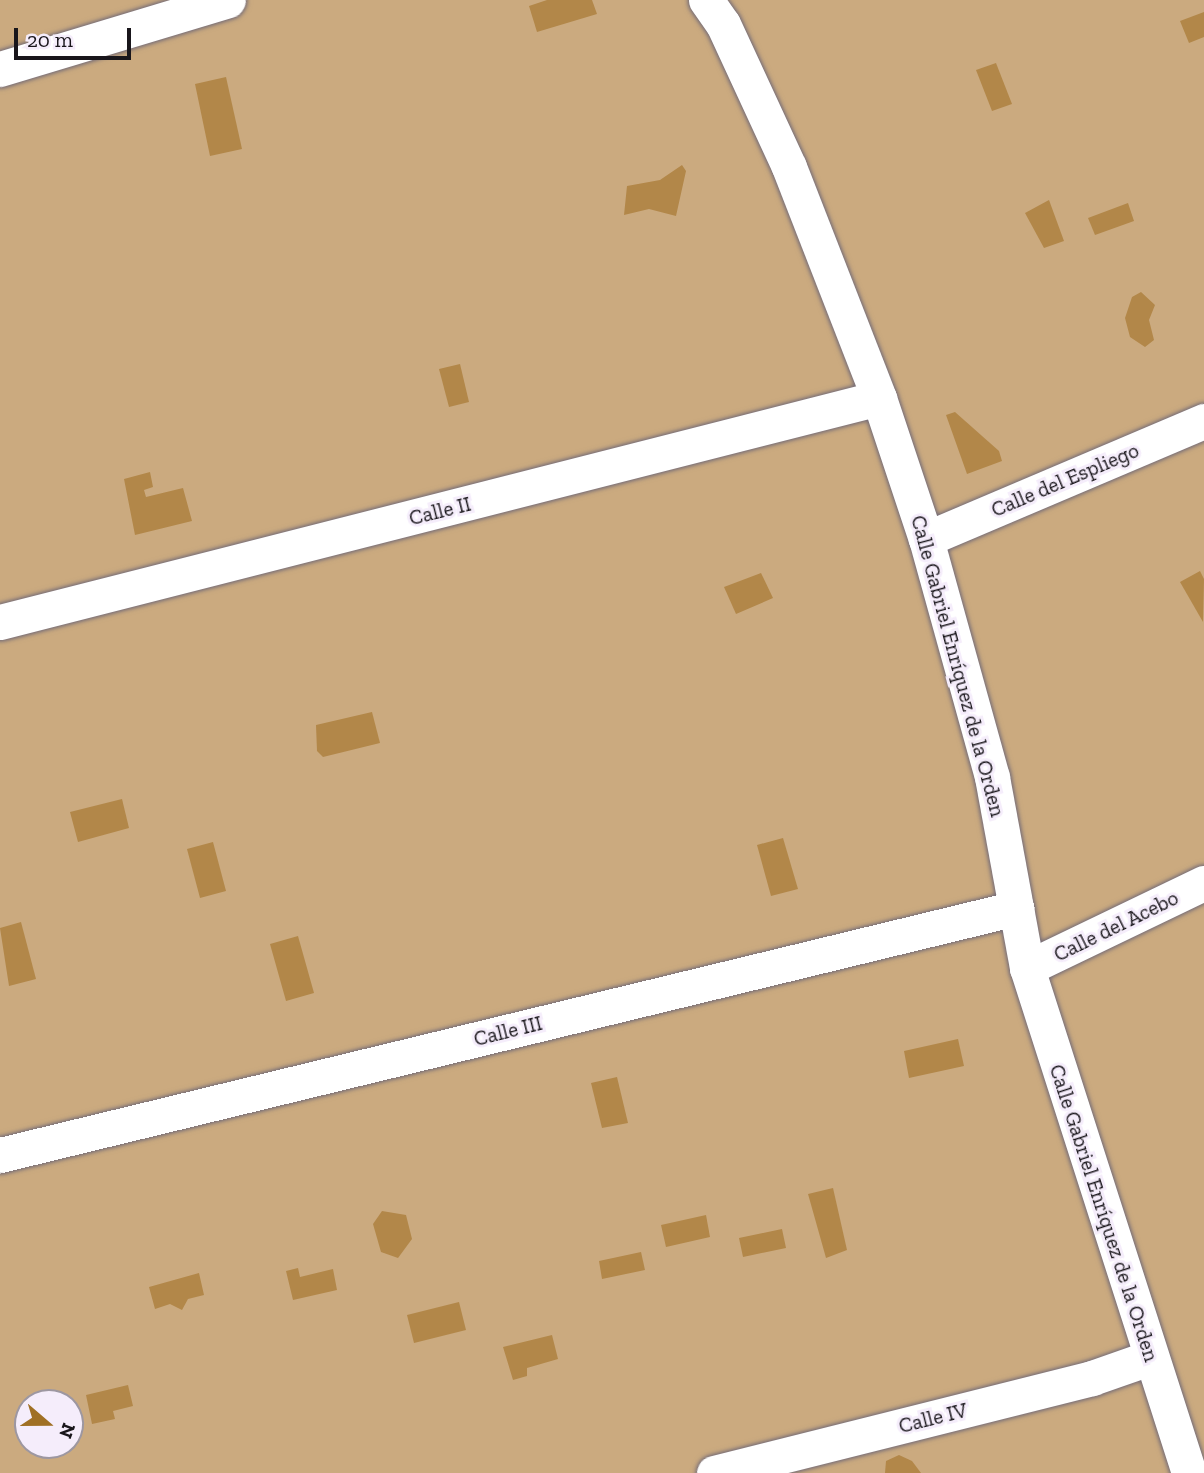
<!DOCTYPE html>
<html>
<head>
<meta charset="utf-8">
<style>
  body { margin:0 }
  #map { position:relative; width:1204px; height:1473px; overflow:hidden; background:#e8e0ed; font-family:"Zilla Slab",serif }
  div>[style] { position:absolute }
  .green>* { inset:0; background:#cbaa7f }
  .water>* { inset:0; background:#b28749 }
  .roads { filter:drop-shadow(0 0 2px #736b77) drop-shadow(0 0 2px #736b77) }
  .minor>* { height:35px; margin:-17.5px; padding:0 17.5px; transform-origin:17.5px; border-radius:17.5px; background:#fff }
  span { translate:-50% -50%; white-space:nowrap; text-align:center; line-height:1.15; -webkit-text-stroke:6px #f5edfb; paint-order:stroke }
  .street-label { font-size:21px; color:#19161b }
  .north { position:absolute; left:14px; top:1389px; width:70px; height:70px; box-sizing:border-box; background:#f5edfb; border:2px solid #9d97a1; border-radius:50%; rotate:110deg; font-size:19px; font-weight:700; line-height:28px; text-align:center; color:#19161b }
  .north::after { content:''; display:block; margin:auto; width:24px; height:32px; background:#a07024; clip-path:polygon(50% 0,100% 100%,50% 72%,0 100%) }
  .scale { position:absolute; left:14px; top:28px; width:117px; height:32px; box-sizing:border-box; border:4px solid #19161b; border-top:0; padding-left:9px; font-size:21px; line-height:24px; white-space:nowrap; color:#19161b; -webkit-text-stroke:5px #f5edfb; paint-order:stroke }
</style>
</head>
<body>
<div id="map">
  <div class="green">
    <div style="clip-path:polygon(evenodd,0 0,1204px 0,1204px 1473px,0 1473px,0 0,28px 1403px,70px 1403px,70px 1445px,28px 1445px,28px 1403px)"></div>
  </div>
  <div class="water">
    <div style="clip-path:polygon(547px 0,592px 0,597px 14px,537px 32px,529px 6px)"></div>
    <div style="clip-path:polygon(1204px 12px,1204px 37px,1189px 43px,1180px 21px)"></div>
    <div style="clip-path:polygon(996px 63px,1012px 104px,992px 111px,976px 70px)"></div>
    <div style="clip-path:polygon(226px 77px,242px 149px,210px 156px,195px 84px)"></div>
    <div style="clip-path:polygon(682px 165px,686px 171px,676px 216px,649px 209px,624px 215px,627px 186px,660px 180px)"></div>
    <div style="clip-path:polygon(1049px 200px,1064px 241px,1044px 248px,1025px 213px)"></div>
    <div style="clip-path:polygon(1128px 203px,1134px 221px,1095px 235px,1088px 218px)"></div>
    <div style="clip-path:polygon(1141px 292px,1155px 305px,1149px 320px,1154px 340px,1145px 347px,1130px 337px,1125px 318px,1132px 297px)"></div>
    <div style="clip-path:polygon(460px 364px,469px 402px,449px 407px,439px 369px)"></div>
    <div style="clip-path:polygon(955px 412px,999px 451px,1002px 461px,967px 474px,946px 415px)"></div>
    <div style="clip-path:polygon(150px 472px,153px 487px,144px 490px,146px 497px,183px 488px,192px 521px,135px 535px,124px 479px)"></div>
    <div style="clip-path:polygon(1200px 571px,1204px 579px,1203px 622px,1180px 582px)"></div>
    <div style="clip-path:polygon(761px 573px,773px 598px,736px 614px,724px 587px)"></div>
    <div style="clip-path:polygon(372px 712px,380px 743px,323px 757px,317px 751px,316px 725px)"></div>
    <div style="clip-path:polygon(122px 799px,129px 828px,78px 842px,70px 812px)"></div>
    <div style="clip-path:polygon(783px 838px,798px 889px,771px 896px,757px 845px)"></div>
    <div style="clip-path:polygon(213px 842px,226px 891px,200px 898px,187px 849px)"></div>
    <div style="clip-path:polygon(21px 922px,36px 979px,9px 986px,0 928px)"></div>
    <div style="clip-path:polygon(298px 936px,314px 993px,286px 1001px,270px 944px)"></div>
    <div style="clip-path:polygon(958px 1039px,964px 1066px,909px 1078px,904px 1051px)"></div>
    <div style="clip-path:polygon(617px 1077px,628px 1123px,602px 1128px,591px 1083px)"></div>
    <div style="clip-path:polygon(833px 1188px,847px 1250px,826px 1258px,808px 1194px)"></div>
    <div style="clip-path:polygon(382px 1211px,406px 1215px,412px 1239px,398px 1258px,381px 1252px,373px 1224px)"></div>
    <div style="clip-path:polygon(706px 1215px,710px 1237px,666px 1247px,661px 1225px)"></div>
    <div style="clip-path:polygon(782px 1229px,786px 1248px,743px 1257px,739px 1238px)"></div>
    <div style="clip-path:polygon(641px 1252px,645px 1270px,602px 1279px,599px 1261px)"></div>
    <div style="clip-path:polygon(298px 1268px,300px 1277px,333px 1269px,337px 1290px,293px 1300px,286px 1271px)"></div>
    <div style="clip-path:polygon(199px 1273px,204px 1295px,188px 1299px,182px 1310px,170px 1304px,155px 1309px,149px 1287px)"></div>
    <div style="clip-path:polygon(459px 1302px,466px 1330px,414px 1343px,407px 1315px)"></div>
    <div style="clip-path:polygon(552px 1335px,558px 1359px,527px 1368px,527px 1376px,513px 1380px,503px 1347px)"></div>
    <div style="clip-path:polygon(128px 1385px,133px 1406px,113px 1411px,115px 1419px,92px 1424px,86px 1395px)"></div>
    <div style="clip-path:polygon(899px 1455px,912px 1461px,921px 1473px,885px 1473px,886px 1461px)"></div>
  </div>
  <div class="roads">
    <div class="minor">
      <div style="left:706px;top:0;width:29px;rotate:55deg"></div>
      <div style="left:723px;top:24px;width:157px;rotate:65.2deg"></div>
      <div style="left:789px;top:167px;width:248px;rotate:68.7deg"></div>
      <div style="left:879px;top:398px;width:149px;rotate:71.6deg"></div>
      <div style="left:926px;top:539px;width:247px;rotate:74.5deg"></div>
      <div style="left:992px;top:777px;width:194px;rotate:79.6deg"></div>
      <div style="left:1027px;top:968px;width:530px;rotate:72.21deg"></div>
      <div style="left:0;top:69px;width:238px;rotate:-16.8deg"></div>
      <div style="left:926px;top:539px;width:302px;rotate:-23deg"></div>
      <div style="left:0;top:622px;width:907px;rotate:-14.3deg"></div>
      <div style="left:1027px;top:968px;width:196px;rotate:-25.7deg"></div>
      <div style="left:0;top:1155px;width:1046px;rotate:-13.66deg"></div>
      <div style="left:714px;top:1473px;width:390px;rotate:-14.1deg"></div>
      <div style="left:1092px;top:1378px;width:60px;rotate:-19.3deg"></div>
    </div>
  </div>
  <div class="street-label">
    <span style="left:1065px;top:480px;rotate:-23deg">Calle del Espliego</span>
    <span style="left:440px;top:511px;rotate:-14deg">Calle II</span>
    <span style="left:958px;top:666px;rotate:75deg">Calle Gabriel Enríquez de la Orden</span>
    <span style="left:1116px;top:926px;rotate:-26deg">Calle del Acebo</span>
    <span style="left:508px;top:1031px;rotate:-14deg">Calle III</span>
    <span style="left:1104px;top:1213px;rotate:72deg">Calle Gabriel Enríquez de la Orden</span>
    <span style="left:933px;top:1418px;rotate:-14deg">Calle IV</span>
  </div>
  <div class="north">N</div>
  <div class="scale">20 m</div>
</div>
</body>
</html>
